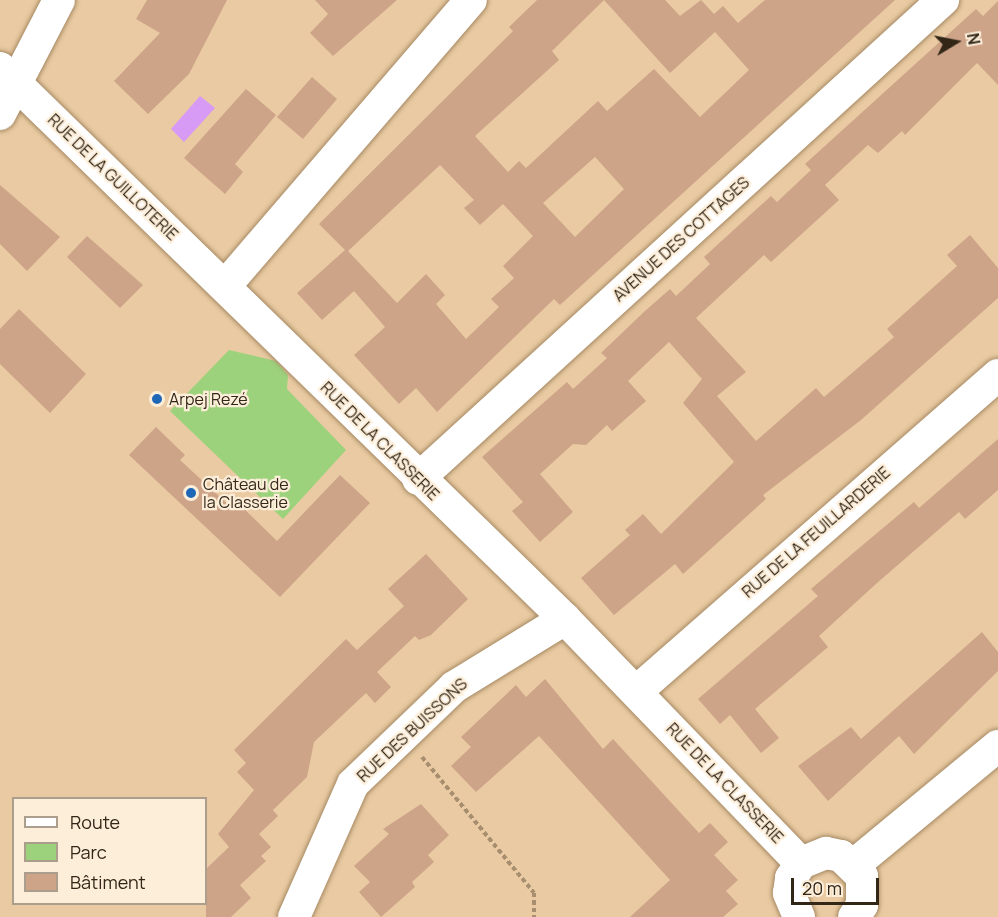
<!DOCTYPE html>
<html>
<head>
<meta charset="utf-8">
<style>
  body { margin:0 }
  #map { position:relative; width:998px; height:917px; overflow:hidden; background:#e9caa2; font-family:Manrope,sans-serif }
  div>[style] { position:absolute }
  .green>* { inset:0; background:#9dd27d }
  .water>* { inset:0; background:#d79af5 }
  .building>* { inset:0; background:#cea489 }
  .path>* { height:4px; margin-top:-2px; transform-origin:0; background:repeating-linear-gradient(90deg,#a78e6f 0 4.5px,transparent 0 7.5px) }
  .roads { filter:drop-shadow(0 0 2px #a58963) drop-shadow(0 0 2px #a58963) }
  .minor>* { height:32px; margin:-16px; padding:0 16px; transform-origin:16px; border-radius:16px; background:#fff }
  .dots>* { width:16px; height:16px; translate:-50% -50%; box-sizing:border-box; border:3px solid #fdeeda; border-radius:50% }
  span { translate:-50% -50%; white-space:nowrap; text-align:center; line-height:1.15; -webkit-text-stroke:4.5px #fdeeda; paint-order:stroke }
  .street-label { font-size:16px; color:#322617 }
  .poi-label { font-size:16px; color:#322617 }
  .left { translate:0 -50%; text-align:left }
  .legend { position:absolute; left:12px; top:797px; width:195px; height:108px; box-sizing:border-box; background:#fdeeda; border:2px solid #ac9e8c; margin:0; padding:8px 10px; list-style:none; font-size:18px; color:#322617 }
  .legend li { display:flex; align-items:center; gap:12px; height:30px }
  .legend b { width:30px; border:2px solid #ac9e8c }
  .north { position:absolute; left:926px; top:12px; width:60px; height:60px; -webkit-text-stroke:4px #fdeeda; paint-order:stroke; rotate:80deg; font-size:16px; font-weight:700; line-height:24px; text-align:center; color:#322617 }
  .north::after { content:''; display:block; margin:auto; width:21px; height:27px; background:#322617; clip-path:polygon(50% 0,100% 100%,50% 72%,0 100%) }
  .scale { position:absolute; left:791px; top:878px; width:88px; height:27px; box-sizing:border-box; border:3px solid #322617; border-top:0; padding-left:8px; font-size:18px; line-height:21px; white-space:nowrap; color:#322617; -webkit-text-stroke:4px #fdeeda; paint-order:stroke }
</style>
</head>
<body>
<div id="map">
  <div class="green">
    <div style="clip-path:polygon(229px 350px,276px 361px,288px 375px,287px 389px,346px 450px,283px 519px,170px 411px)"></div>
  </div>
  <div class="water">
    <div style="clip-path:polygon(200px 96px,215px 108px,184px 142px,171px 129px)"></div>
  </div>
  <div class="building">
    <div style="clip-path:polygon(147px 0,227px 0,189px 74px,148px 114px,114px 81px,160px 33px,136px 19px)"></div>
    <div style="clip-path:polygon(315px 0,397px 0,333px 56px,310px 33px,328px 14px)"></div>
    <div style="clip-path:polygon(evenodd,537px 0,665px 0,680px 16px,701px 0,714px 14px,723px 6px,738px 23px,765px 0,895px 0,560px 305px,554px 299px,437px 412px,416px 388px,399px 404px,354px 355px,385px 327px,354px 291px,322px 320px,297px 293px,345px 250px,319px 224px,513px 31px,509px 27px,537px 0,604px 0,670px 73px,715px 32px,749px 70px,700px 117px,654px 69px,607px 111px,598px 101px,526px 168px,519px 161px,508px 172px,475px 136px,559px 60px,552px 51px,604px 0,537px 0,595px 157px,624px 189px,575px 237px,543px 203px,595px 157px,537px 0,440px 165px,474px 200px,464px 208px,480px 225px,503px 204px,533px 236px,503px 266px,514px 278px,491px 299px,499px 307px,466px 339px,436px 304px,445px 295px,426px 274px,397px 303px,348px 251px,440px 165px)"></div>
    <div style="clip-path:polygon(998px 1px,998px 85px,977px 63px,905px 135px,902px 131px,878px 153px,868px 145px,825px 185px,839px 200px,771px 262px,764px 255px,696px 318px,746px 372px,717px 396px,756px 441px,816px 388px,824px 397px,894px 337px,887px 329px,957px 266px,947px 255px,970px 235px,998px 268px,998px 298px,861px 420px,763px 495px,766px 499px,683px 574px,675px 564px,614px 615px,581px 578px,630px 535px,625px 530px,643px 514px,661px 534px,734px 462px,683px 403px,702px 379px,669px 342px,628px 381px,646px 401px,612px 431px,607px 425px,586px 445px,573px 444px,540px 474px,573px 512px,540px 542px,512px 511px,523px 502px,482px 457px,567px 382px,573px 389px,607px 358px,601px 353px,645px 311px,670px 289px,676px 296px,710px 264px,704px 257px,771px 196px,777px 202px,811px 170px,805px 164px,976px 9px,983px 16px)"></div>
    <div style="clip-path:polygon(312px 77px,337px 99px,303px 139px,277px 117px)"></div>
    <div style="clip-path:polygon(246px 89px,276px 115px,235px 164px,243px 172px,225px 194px,184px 158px)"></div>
    <div style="clip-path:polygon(0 185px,60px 237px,27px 271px,0 244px)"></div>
    <div style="clip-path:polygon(87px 236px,143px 285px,120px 308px,67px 257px)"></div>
    <div style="clip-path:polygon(19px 309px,86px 374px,50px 413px,0 364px,0 329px)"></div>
    <div style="clip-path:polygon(156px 427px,185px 455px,180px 460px,234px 510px,240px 505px,277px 541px,340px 475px,370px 503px,280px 597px,129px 455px)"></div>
    <div style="clip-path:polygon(998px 439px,998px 490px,965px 519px,959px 512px,877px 583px,819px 636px,828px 647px,755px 709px,779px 738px,761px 753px,730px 715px,720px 724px,698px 699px,818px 596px,811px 589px,852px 554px,914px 502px,919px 508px)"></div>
    <div style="clip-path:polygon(426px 554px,468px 599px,431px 635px,419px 640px,415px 636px,377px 672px,391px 687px,375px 703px,366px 693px,314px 742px,307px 777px,273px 810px,278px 816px,259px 834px,271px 847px,261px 856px,266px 861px,240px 885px,251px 898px,231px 917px,206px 917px,206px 869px,229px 847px,218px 834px,254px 790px,237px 772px,246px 763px,234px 750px,346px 639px,357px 650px,404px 606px,388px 589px)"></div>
    <div style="clip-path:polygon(982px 632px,998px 652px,998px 671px,914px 754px,899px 736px,828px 801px,798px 766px,851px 727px,861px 739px)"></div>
    <div style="clip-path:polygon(545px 679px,603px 749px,613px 739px,699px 833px,710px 823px,728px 842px,714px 855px,738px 880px,726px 891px,738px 904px,723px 917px,630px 917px,670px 880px,539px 736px,476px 792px,451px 766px,471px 747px,461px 737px,516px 685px,526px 697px)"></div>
    <div style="clip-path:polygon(421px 804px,449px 835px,428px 855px,434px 862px,412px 882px,415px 887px,381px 917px,359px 892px,370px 882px,354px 866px,389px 834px,383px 829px)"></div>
  </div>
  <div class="path">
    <div style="left:422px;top:757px;width:176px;rotate:50.5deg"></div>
    <div style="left:534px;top:893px;width:24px;rotate:90deg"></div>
  </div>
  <div class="roads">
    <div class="minor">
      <div style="left:0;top:68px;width:789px;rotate:44.28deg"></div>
      <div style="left:565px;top:619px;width:339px;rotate:46deg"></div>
      <div style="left:0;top:114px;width:128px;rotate:-62.6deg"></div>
      <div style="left:225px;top:286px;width:377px;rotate:-49.3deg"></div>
      <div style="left:418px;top:479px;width:711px;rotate:-42.38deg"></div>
      <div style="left:637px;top:691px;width:480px;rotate:-41.2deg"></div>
      <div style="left:854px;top:865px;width:187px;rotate:-39.6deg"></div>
      <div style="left:294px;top:917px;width:145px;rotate:-66.1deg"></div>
      <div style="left:353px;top:784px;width:140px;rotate:-43.8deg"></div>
      <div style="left:454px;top:687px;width:130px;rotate:-31.5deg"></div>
      <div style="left:799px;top:917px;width:26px;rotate:-113deg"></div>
      <div style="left:789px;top:893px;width:15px;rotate:-82deg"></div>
      <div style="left:791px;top:878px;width:18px;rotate:-56deg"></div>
      <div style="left:801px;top:863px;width:27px;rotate:-22deg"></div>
      <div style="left:826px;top:853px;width:15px;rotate:11deg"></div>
      <div style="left:841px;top:856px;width:29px;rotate:44deg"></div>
      <div style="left:862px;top:876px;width:29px;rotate:90deg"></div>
      <div style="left:862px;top:905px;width:14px;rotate:124deg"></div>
    </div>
  </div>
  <div class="dots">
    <div style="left:157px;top:399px;background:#1e67b6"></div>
    <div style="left:191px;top:493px;background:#1e67b6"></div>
  </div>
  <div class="street-label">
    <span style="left:113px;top:177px;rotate:44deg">RUE DE LA GUILLOTERIE</span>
    <span style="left:681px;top:239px;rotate:-42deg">AVENUE DES COTTAGES</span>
    <span style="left:380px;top:441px;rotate:45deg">RUE DE LA CLASSERIE</span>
    <span style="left:816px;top:532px;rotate:-41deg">RUE DE LA FEUILLARDERIE</span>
    <span style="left:412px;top:730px;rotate:-43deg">RUE DES BUISSONS</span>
    <span style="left:725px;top:783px;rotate:46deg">RUE DE LA CLASSERIE</span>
  </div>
  <div class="poi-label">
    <span class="left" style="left:169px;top:399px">Arpej Rezé</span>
    <span class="left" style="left:203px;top:493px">Château de<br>la Classerie</span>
  </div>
  <ul class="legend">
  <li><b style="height:8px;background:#fff"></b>Route</li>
  <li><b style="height:16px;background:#9dd27d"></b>Parc</li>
  <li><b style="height:16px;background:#cea489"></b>Bâtiment</li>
  </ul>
  <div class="north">N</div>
  <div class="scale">20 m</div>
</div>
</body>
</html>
